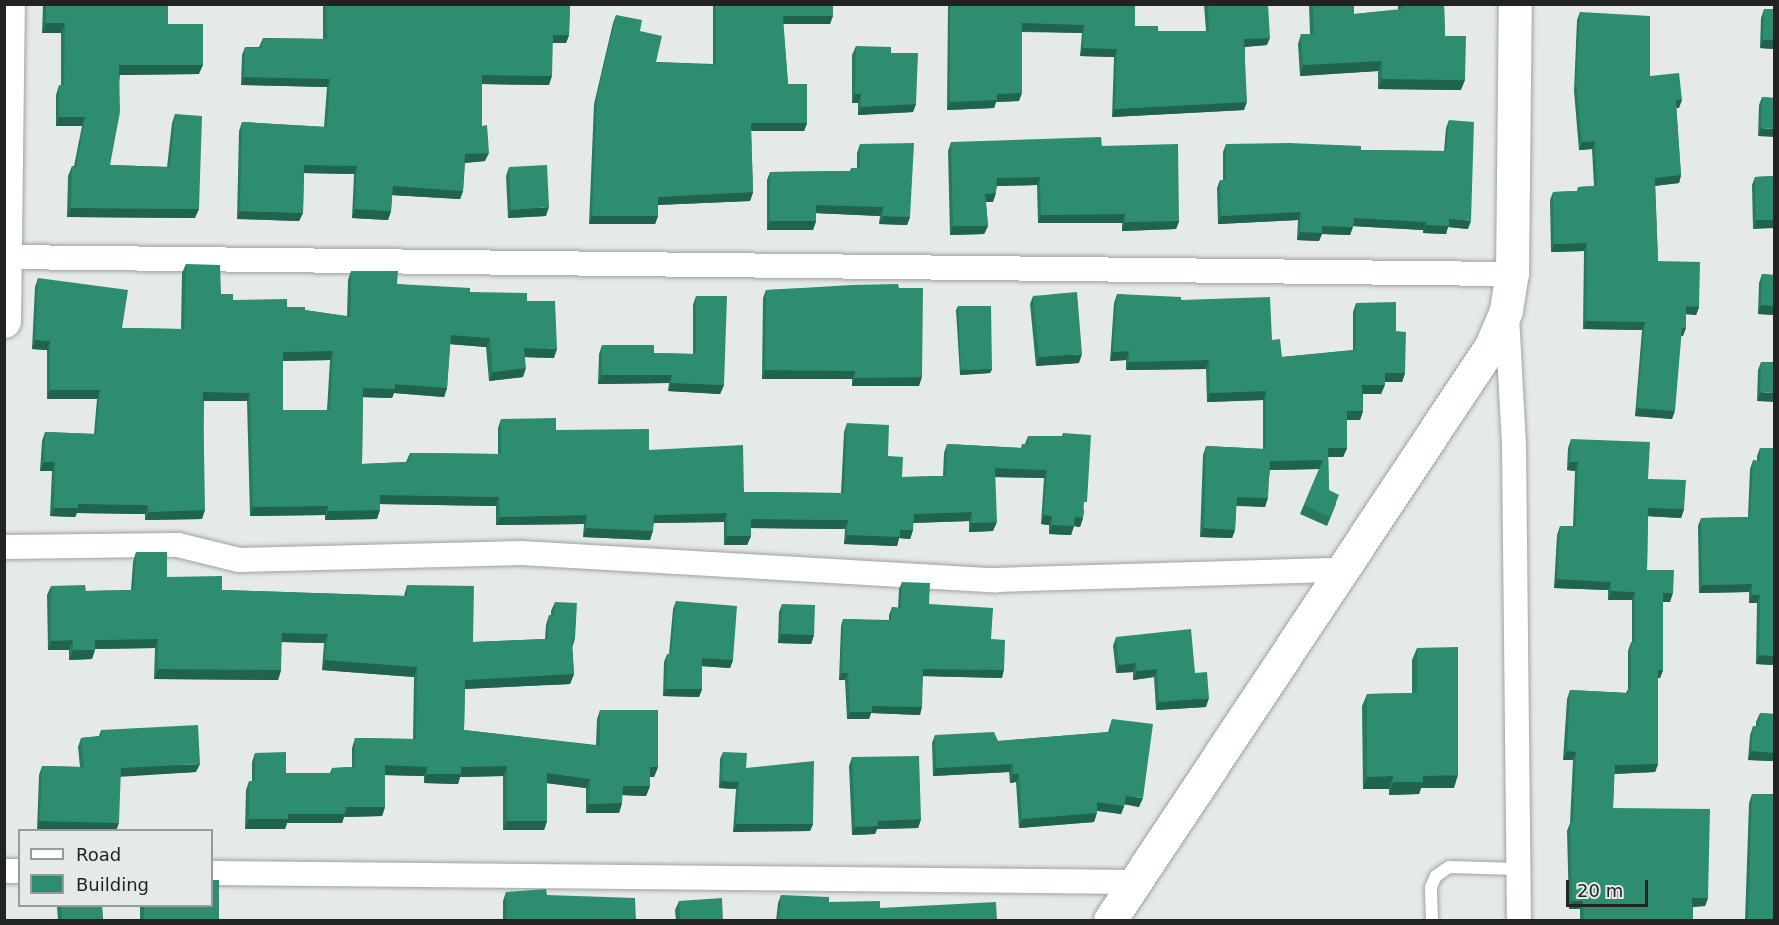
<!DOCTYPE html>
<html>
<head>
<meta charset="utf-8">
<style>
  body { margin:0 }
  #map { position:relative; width:1779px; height:925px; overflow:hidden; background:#e5eae8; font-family:"DejaVu Sans",sans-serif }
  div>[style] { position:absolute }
  .roads { filter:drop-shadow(0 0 2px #9ea3a1) drop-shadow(0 0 2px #9ea3a1) }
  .lane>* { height:12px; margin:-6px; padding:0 6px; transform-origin:6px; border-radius:6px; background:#fff }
  .street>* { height:24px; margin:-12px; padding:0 12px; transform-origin:12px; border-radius:12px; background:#fff }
  .secondary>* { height:33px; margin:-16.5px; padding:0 16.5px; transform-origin:16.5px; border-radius:16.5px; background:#fff }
  .wall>* { inset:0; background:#287960 }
  .shaded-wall>* { inset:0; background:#20634e }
  .building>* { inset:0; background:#2e8d70 }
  span { translate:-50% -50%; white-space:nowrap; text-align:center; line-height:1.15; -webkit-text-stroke:4.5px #e5eae8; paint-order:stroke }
  .frame { position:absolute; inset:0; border:6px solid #222423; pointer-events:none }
  .legend { position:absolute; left:18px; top:829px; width:195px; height:78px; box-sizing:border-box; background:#e5eae8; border:2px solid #979b99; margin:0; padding:8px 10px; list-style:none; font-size:18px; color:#222423 }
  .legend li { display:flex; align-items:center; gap:12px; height:30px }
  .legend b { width:30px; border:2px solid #979b99 }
  .scale { position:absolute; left:1566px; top:880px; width:82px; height:27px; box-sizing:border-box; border:3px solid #222423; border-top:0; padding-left:8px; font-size:18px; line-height:21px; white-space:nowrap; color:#222423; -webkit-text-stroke:4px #e5eae8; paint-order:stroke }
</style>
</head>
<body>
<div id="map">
  <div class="roads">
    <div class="lane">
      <div style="left:1432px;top:920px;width:33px;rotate:-92deg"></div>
      <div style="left:1431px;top:887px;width:12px;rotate:-66deg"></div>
      <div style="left:1436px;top:876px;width:16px;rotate:-35deg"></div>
      <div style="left:1449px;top:867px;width:69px;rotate:1.7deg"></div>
    </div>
    <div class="street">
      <div style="left:5px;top:257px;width:1507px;rotate:0.65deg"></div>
      <div style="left:1507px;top:316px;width:130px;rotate:86.9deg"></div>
      <div style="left:1514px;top:446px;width:474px;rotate:89.4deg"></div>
      <div style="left:4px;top:547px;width:174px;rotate:-0.7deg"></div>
      <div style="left:178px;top:545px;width:63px;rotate:13.8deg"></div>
      <div style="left:239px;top:560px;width:282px;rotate:-1.4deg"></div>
      <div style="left:521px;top:553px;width:476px;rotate:3.3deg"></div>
      <div style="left:996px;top:580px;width:343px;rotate:-1.7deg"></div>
      <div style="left:4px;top:871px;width:16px"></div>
      <div style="left:212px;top:873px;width:923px;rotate:0.56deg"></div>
    </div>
    <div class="secondary">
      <div style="left:4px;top:321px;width:317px;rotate:-89.3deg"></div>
      <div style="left:1110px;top:920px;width:689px;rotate:-56.43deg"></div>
      <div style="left:1491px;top:346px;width:39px;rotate:-67deg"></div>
      <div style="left:1506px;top:310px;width:36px;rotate:-81deg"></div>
      <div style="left:1512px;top:274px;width:270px;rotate:-89.4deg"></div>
    </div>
  </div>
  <div class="wall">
    <div style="clip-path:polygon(43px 4px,168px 4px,168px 24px,199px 74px,120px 75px,110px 165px,167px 167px,172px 123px,175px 114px,195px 218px,67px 217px,68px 176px,72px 166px,74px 166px,82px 126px,56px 126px,56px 95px,59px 85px,61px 85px,61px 33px,42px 33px)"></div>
    <div style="clip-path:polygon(323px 4px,570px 4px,569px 35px,566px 43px,552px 43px,549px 85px,482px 84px,482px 126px,485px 161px,465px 163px,463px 191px,460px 199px,392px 195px,391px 211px,388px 220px,352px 218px,354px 174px,304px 173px,303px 213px,299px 221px,237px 219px,239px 131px,242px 122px,324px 127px,327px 87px,241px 85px,242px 55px,245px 47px,259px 47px,263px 38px,323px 39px)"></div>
    <div style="clip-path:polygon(713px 4px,833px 4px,830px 24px,783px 24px,788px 84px,807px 123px,804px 131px,751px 131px,753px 192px,750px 201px,658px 205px,658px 216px,655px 224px,589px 224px,594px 104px,613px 23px,616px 15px,640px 31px,656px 62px,713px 64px)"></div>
    <div style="clip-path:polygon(948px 4px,1135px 4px,1135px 26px,1158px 31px,1206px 31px,1204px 4px,1268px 4px,1267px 45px,1245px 47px,1244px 110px,1112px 117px,1114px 57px,1080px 56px,1082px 33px,1022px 32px,1019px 101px,996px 102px,994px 108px,947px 110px)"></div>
    <div style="clip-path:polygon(1309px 4px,1354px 4px,1354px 14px,1398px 10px,1398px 4px,1444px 4px,1445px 36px,1461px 90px,1378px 89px,1378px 71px,1300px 76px,1298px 44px,1301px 34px,1310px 34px)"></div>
    <div style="clip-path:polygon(1764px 9px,1774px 9px,1774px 49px,1760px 48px,1761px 18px)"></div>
    <div style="clip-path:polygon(1580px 12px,1650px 76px,1679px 108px,1676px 108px,1681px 175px,1679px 183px,1655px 186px,1658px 261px,1699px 307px,1696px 315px,1686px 314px,1683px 336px,1681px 336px,1672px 419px,1635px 416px,1642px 330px,1583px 329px,1584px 251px,1551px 252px,1550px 200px,1553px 192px,1577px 191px,1578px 187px,1594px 186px,1592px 149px,1579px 150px,1574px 91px,1577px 20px)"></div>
    <div style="clip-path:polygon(856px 46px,891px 53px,916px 104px,913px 112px,858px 115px,858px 103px,852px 103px,852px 55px)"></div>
    <div style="clip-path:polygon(1762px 97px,1774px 98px,1758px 136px,1759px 105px)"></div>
    <div style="clip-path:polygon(1449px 120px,1468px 229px,1448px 227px,1446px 234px,1423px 233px,1423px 230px,1353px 226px,1350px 235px,1322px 234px,1319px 241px,1297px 240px,1298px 220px,1218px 224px,1217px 188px,1220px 180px,1223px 180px,1223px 152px,1226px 144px,1361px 150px,1444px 151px,1446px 128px)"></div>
    <div style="clip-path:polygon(951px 142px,1102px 146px,1179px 221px,1176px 229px,1122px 231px,1122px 223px,1038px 223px,1037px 185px,997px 186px,993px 202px,986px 202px,988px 226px,984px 234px,950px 235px,948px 151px)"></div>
    <div style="clip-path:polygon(860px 144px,910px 217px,907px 225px,879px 224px,880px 216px,816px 213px,816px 221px,813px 230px,767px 230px,767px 180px,770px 172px,850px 171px,851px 168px,857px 168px,857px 153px)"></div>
    <div style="clip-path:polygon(509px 167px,546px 216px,508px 218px,506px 176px)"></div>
    <div style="clip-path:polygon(1774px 176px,1753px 229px,1752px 185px,1755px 177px)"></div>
    <div style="clip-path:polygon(evenodd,186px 264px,221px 294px,233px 300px,347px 316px,348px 280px,351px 271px,397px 284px,470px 292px,527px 301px,554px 358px,525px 357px,523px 377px,489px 381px,486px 347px,450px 344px,447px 388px,444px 397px,394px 393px,392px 398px,363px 397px,362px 464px,406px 462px,410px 453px,498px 454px,498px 428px,501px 419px,556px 430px,649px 450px,744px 492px,841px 493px,844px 432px,847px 423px,888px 456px,902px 477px,943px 476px,944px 453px,947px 444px,1021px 448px,1022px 444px,1025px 444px,1028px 436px,1062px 436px,1063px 433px,1084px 511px,1083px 518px,1080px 527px,1074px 526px,1071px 535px,1049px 534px,1049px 525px,1041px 524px,1044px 478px,995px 477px,993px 531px,969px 532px,969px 521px,913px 523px,913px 530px,910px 539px,899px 538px,897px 546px,844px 544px,845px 529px,751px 528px,751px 536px,747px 545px,724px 545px,724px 522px,654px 523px,650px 540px,583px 537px,584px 524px,496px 525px,496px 506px,380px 504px,377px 519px,325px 520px,325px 515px,250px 516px,247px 401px,204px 401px,202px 519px,145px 520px,145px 514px,77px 513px,75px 517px,50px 516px,52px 471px,40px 471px,42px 441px,45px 432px,94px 434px,97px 399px,47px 399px,47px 350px,32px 349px,35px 287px,38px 278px,122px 328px,181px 329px,182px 273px,186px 264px,330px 360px,327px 410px,283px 410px,283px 361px,330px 360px)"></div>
    <div style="clip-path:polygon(1762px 274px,1774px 275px,1774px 315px,1758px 314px,1759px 283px)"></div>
    <div style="clip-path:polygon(899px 288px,919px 386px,852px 386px,852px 379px,762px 379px,763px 298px,766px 290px)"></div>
    <div style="clip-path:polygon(1117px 294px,1181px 300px,1272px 340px,1282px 357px,1353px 350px,1353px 312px,1356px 303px,1396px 331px,1405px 373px,1402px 382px,1385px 382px,1381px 394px,1363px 394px,1363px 411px,1360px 420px,1347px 420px,1347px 448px,1343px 457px,1328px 457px,1329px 490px,1336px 504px,1327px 526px,1300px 514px,1319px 469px,1270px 470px,1265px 507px,1236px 506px,1235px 530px,1232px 538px,1200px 537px,1203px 455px,1206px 446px,1263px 449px,1263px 400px,1207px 402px,1206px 369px,1126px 370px,1126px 360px,1110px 361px,1114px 303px)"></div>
    <div style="clip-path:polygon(696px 296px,724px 385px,720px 394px,668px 391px,669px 383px,598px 384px,599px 354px,602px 345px,654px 353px,693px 354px,693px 305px)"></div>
    <div style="clip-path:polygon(1033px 296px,1079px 363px,1036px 366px,1030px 304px)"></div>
    <div style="clip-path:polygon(958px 306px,992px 369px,990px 373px,960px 375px,956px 310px)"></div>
    <div style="clip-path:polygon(1761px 362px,1774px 362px,1757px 401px,1758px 370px)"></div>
    <div style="clip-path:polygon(1571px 439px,1648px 479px,1684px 509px,1681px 518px,1648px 516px,1647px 570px,1670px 602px,1663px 602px,1663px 670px,1660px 678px,1658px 678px,1658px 764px,1655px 772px,1614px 774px,1613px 808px,1708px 898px,1705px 906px,1693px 907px,1693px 921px,1580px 921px,1580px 909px,1569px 909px,1567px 831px,1570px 823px,1573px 760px,1563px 760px,1567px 699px,1570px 690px,1626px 693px,1628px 689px,1628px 651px,1631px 642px,1632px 642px,1632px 600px,1608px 600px,1608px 590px,1554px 588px,1557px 535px,1560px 526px,1573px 526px,1575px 471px,1567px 470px,1568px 448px)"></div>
    <div style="clip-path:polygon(1760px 448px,1774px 665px,1756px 664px,1757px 603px,1749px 603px,1749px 592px,1699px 593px,1698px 526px,1701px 518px,1748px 517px,1750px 469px,1753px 460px,1757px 461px,1757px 456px)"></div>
    <div style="clip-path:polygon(136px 552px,167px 577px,222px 590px,404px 596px,407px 585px,473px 642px,545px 639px,546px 625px,549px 615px,551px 615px,551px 611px,555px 602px,575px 639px,572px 648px,574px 674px,570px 684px,465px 689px,464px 730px,596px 745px,597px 719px,600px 710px,658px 767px,654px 777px,650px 777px,650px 786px,646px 796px,622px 795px,622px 803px,619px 813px,586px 813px,586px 788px,547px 783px,547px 821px,544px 830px,503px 830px,503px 776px,460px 777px,458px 784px,424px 783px,424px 776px,385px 775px,385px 807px,382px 816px,344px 817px,342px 823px,287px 823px,285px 829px,245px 829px,246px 790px,249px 781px,252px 781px,252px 762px,255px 753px,286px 773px,330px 773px,332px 768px,352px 767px,352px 748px,355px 738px,413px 739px,414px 677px,322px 670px,324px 643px,281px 642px,281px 670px,278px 680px,154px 679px,155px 648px,95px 649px,92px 659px,69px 660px,69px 650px,48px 650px,47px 595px,51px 586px,86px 591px,131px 590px,133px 562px)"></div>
    <div style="clip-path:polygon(902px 582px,929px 604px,991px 639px,1002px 678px,923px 676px,920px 715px,871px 713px,869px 719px,847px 719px,845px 680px,839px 680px,841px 626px,843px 619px,889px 620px,889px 615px,892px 607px,898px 608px,899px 589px)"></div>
    <div style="clip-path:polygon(676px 601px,733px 660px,730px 668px,702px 666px,702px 689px,699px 697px,663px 696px,664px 662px,667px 654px,669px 654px,673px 609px)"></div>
    <div style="clip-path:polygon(782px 604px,814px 635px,811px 644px,778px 643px,779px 612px)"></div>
    <div style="clip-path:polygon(1116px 637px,1195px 673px,1206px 707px,1156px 710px,1154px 677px,1133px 680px,1133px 672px,1116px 673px,1113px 646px)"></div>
    <div style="clip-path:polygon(1417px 648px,1454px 788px,1421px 788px,1419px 794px,1389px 795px,1389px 789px,1363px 789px,1362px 706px,1367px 694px,1412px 693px,1412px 660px)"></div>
    <div style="clip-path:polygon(1760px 713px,1774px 714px,1774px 761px,1748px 760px,1750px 735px,1753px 726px,1756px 726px,1756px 722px)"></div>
    <div style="clip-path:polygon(1112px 719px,1139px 807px,1125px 804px,1121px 814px,1097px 811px,1094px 822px,1019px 828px,1016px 782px,1010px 783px,1009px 772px,933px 776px,932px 743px,935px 735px,998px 741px,1108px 732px)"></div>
    <div style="clip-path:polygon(101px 730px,196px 772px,120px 776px,116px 831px,37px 830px,39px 775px,42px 766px,80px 767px,78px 747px,81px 738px,99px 736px)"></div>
    <div style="clip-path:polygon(723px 752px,746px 768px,813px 824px,810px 831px,733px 832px,736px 789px,719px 788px,720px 759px)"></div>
    <div style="clip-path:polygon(852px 757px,921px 819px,918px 828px,877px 829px,875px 834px,852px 835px,849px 766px)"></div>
    <div style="clip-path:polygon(1752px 794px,1774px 921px,1745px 921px,1749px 803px)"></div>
    <div style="clip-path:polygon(506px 892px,547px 895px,636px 921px,503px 921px,503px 901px)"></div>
    <div style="clip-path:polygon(781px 895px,829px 902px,997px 921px,776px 921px,778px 903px)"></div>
    <div style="clip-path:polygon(679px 901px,723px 921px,676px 921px,675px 910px)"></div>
    <div style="clip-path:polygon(57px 906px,102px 906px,103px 921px,58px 921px)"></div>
    <div style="clip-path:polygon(140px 906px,212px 906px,219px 921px,140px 921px)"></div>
  </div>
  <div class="shaded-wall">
    <div style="clip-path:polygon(783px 16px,833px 16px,830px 24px,780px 24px)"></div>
    <div style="clip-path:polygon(46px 23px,65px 23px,61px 33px,42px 33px)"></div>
    <div style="clip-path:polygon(1022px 23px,1084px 25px,1082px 33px,1019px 31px)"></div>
    <div style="clip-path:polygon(553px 35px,569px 35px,566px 43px,550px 43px)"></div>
    <div style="clip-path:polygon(1270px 38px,1267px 45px,1242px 47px,1244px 39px)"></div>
    <div style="clip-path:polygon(1763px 40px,1774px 40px,1774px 49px,1760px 48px)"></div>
    <div style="clip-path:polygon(1083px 48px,1117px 49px,1114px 57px,1080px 56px)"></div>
    <div style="clip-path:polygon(1382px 61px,1378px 71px,1300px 76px,1303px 65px)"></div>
    <div style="clip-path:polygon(119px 65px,203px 65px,199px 74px,116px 75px)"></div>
    <div style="clip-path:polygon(482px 75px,552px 76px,549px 85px,479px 84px)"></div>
    <div style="clip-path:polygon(244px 77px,330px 79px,327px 87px,241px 85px)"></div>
    <div style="clip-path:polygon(1382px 79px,1465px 80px,1461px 90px,1378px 89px)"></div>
    <div style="clip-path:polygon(1022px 93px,1019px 101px,996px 102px,994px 108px,947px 110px,950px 102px,997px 94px)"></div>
    <div style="clip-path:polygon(855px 94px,861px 94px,858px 103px,852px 103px)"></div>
    <div style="clip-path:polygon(1676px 100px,1682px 100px,1679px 108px,1673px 108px)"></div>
    <div style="clip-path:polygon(1247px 102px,1244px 110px,1112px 117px,1115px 109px)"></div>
    <div style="clip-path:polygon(916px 104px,913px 112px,858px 115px,861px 107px)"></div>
    <div style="clip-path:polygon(59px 117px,85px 117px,82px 126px,56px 126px)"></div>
    <div style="clip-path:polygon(751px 123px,807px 123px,804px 131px,748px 131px)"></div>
    <div style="clip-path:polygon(1761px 128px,1774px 129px,1774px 137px,1758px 136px)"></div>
    <div style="clip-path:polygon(1595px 141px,1592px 149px,1579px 150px,1582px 142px)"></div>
    <div style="clip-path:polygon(489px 153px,485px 161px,462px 163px,465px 154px)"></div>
    <div style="clip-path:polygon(304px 165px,357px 166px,354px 174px,301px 173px)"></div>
    <div style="clip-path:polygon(1681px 175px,1679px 183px,1652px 186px,1655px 178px)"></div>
    <div style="clip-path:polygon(1040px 177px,1037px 185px,994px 186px,997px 178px)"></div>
    <div style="clip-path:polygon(393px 186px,463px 191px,460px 199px,390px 195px)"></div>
    <div style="clip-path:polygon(753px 192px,750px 201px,655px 205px,658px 197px)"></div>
    <div style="clip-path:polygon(996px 193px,993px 202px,982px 202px,985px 194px)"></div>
    <div style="clip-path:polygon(816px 205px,883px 207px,880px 216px,813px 213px)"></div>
    <div style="clip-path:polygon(549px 207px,546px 216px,508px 218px,511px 210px)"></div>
    <div style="clip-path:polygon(71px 208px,199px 209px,195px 218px,67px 217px)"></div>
    <div style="clip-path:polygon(355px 209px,391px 211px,388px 220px,352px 218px)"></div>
    <div style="clip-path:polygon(240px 211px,303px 213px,299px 221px,237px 219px)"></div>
    <div style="clip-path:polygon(1301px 212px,1298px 220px,1218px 224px,1221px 216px)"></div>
    <div style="clip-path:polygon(1125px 214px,1122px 223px,1038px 223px,1041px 215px)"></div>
    <div style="clip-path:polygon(592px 216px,658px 216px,655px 224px,589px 224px)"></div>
    <div style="clip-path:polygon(883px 216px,910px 217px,907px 225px,879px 224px)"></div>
    <div style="clip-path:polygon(1354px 218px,1426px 222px,1423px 230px,1351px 226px)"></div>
    <div style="clip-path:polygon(1449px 219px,1471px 221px,1468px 229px,1448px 227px,1446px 234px,1423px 233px,1426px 225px)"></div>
    <div style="clip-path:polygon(1756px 220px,1774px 220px,1774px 228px,1753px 229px)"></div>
    <div style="clip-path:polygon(770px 221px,816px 221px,813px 230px,767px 230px)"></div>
    <div style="clip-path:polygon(1179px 221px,1176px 229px,1122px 231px,1125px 222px)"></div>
    <div style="clip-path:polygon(953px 226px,988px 226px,984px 234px,950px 235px)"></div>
    <div style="clip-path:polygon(1322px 226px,1353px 227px,1350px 235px,1322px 234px,1319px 241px,1297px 240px,1300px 232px)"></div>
    <div style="clip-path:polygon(1587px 243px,1584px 251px,1551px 252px,1554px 244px)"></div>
    <div style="clip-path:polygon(1761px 305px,1774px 306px,1774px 315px,1758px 314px)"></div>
    <div style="clip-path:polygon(1686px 306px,1699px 307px,1696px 315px,1683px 314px)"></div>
    <div style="clip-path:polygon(1586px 321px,1645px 322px,1642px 330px,1583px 329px)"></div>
    <div style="clip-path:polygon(1682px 328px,1686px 328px,1683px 336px,1679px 336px)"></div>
    <div style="clip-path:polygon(451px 335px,490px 338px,486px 347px,448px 344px)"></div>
    <div style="clip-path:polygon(35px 340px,50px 341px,47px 350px,32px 349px)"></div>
    <div style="clip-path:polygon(524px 348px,557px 349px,554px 358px,521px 357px)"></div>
    <div style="clip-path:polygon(333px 351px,330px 360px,279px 361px,283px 352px)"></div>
    <div style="clip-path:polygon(1129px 351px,1126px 360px,1110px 361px,1113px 352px)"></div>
    <div style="clip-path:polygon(1082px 354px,1079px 363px,1036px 366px,1039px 357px)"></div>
    <div style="clip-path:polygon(1209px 360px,1206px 369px,1126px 370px,1129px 362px)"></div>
    <div style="clip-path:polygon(526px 368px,523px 377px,489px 381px,493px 372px)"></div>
    <div style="clip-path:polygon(992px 369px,990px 373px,960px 375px,961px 370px)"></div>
    <div style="clip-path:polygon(765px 370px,855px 371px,852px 379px,762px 379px)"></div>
    <div style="clip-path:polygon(1385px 373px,1405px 373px,1402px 382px,1381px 382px)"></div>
    <div style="clip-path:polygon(602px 375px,672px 375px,669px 383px,598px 384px)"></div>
    <div style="clip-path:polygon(922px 377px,919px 386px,852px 386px,855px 378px)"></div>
    <div style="clip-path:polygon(671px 383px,724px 385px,720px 394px,668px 391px)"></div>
    <div style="clip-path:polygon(395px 384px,447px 388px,444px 397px,394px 393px,392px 398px,359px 397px,363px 388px)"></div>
    <div style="clip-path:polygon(1362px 385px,1385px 385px,1381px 394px,1359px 394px)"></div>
    <div style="clip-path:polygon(50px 390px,100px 390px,97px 399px,47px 399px)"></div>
    <div style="clip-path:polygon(1266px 391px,1263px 400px,1207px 402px,1210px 393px)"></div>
    <div style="clip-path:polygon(203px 392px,250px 393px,247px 401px,200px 401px)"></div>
    <div style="clip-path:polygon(1760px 392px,1774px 393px,1774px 402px,1757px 401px)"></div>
    <div style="clip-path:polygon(1637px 408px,1675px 411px,1672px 419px,1635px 416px)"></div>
    <div style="clip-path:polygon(1347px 411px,1363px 411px,1360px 420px,1343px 420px)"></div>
    <div style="clip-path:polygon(1328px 448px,1347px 448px,1343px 457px,1325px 457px)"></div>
    <div style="clip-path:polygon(1323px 460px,1320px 469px,1267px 470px,1270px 461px)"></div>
    <div style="clip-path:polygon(44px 462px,55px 462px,52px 471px,40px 471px)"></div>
    <div style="clip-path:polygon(1570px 462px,1578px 462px,1575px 471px,1567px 470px)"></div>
    <div style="clip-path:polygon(995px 468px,1047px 470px,1044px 478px,992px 477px)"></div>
    <div style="clip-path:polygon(380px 495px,499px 497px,496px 506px,376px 504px)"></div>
    <div style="clip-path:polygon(1237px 497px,1268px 498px,1265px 507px,1233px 505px)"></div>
    <div style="clip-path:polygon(78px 504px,148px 505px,145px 514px,77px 513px,75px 517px,50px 516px,54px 508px)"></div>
    <div style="clip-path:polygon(328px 506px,325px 515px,250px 516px,253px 507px)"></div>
    <div style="clip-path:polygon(1648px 508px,1684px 509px,1681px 518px,1645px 516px)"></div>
    <div style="clip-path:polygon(205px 510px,202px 519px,145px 520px,149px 512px)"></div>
    <div style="clip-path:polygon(380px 510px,377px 519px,325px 520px,328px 511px)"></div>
    <div style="clip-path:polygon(972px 512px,969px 521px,910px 523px,914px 514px)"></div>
    <div style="clip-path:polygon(727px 513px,724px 522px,651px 523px,654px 515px)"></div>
    <div style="clip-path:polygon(587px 515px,584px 524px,496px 525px,500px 517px)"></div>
    <div style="clip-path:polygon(1044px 515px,1052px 516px,1049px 525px,1041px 524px)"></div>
    <div style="clip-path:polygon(1075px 517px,1083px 518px,1080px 527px,1074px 526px,1071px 535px,1049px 534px,1052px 525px)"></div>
    <div style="clip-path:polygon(751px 519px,848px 520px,845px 529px,748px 528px)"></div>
    <div style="clip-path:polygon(997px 522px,993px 531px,969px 532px,972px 523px)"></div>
    <div style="clip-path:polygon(586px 528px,653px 531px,650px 540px,583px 537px)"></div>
    <div style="clip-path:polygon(1204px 528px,1235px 530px,1232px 538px,1200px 537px)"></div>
    <div style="clip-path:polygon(900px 530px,913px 530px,910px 539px,899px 538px,897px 546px,844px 544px,847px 535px)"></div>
    <div style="clip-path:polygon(727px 536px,751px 536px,747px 545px,724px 545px)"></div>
    <div style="clip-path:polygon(1557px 579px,1611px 582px,1608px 590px,1554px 588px)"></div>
    <div style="clip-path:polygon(1752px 584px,1749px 592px,1699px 593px,1702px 585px)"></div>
    <div style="clip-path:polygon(1611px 591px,1635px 592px,1632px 600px,1608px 600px)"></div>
    <div style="clip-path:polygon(1663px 593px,1673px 593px,1670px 602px,1660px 602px)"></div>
    <div style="clip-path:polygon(1752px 595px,1760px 595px,1757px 603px,1749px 603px)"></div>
    <div style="clip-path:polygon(282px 633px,328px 634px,324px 643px,278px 642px)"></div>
    <div style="clip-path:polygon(781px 634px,814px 635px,811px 644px,778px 643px)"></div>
    <div style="clip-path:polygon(158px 639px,155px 648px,92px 649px,95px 640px)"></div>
    <div style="clip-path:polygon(73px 640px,69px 650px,48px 650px,51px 641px)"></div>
    <div style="clip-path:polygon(73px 650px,95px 650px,92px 659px,69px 660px)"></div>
    <div style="clip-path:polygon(1759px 655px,1774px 656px,1774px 665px,1756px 664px)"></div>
    <div style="clip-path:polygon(702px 658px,733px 660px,730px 668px,699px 666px)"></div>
    <div style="clip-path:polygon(325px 660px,417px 667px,414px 677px,322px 670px)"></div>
    <div style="clip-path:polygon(1136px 663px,1133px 672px,1116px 673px,1119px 665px)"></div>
    <div style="clip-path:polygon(158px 669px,281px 670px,278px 680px,154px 679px)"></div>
    <div style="clip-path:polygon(923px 669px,1004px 670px,1002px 678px,921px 676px)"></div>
    <div style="clip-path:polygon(1157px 669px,1154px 677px,1133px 680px,1137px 671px)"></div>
    <div style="clip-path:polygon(1658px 670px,1663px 670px,1660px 678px,1655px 678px)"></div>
    <div style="clip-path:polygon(842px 673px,848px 673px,845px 680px,839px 680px)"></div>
    <div style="clip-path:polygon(574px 674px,570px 684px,462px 689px,465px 680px)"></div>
    <div style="clip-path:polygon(666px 689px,702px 689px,699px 697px,663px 696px)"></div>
    <div style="clip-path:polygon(1209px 698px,1206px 707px,1156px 710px,1159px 702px)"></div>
    <div style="clip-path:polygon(872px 706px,922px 707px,920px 715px,871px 713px,869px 719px,847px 719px,850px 712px)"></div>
    <div style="clip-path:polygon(1567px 751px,1576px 752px,1573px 760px,1563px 760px)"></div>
    <div style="clip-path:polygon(1751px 751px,1774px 753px,1774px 761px,1748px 760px)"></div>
    <div style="clip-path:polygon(200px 764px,196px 772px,117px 777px,121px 768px)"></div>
    <div style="clip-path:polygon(1013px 764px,1009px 772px,933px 776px,936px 768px)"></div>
    <div style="clip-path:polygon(1658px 764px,1655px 772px,1612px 774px,1615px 765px)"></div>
    <div style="clip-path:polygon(385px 765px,427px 767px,424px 776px,382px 775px)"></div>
    <div style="clip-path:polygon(507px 766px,503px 776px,460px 777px,458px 784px,424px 783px,427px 774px,461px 767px)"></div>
    <div style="clip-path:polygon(650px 767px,658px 767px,654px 777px,646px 776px)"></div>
    <div style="clip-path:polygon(547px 773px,590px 779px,586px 788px,544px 783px)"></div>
    <div style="clip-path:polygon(1013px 774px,1019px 774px,1016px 782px,1010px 783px)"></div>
    <div style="clip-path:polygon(1458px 775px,1454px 788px,1421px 788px,1419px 794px,1389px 795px,1393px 782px,1423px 776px)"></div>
    <div style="clip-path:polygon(1393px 776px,1389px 789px,1363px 789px,1367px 777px)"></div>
    <div style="clip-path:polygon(722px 781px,739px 782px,736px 789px,719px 788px)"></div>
    <div style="clip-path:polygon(623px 786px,650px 786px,646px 796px,619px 795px)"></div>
    <div style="clip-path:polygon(1126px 796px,1143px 798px,1139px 807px,1123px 804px)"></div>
    <div style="clip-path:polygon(1097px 802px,1124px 806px,1121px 814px,1094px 810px)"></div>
    <div style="clip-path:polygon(622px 803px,619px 813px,586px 813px,589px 804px)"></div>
    <div style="clip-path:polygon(346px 807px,385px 807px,382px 816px,344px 817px,342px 823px,287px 823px,285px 829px,245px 829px,249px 819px)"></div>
    <div style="clip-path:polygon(1097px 813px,1094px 822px,1019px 828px,1022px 819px)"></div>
    <div style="clip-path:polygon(921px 819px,918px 828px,877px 829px,875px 834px,852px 835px,855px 827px,878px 821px)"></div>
    <div style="clip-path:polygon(40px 821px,119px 823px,116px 831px,37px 830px)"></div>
    <div style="clip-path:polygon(507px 821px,547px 821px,544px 830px,503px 830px)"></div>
    <div style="clip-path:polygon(736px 824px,813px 824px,810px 831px,733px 832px)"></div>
    <div style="clip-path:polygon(1692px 898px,1708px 898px,1705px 906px,1689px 907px)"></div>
    <div style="clip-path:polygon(1572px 901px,1583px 901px,1580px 909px,1569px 909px)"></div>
  </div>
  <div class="building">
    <div style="clip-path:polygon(46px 4px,168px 4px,168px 24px,203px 24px,203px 65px,119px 65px,120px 112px,110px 165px,170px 167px,175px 114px,202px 116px,199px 209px,71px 208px,72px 166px,76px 167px,85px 117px,59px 117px,59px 85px,64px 85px,65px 23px,46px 23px)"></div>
    <div style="clip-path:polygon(326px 4px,570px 4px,569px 35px,553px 35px,552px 76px,482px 75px,482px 126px,487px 125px,489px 153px,465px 154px,463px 191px,393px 186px,391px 211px,355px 209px,357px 166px,304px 165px,303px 213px,240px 211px,242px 122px,327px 127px,330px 79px,244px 77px,245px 47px,262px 48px,263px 38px,327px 39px)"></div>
    <div style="clip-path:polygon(716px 4px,833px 4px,833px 16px,783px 16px,788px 84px,807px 84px,807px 123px,751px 123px,753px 192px,658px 197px,658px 216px,592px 216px,597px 96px,616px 15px,642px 20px,640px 31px,662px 36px,656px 62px,716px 65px)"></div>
    <div style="clip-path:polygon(950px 4px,1135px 4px,1135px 26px,1158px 26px,1158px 31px,1209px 31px,1208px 4px,1268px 4px,1270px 38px,1244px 39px,1247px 102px,1115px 109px,1117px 49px,1083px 48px,1084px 25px,1022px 23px,1022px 93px,997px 94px,997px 100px,950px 102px)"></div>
    <div style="clip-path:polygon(1313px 4px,1354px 4px,1354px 14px,1402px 9px,1402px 4px,1444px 4px,1445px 36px,1466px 36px,1465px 80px,1382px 79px,1382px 61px,1303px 65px,1301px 34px,1314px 34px)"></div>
    <div style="clip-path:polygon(1764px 9px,1774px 9px,1774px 40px,1763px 40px)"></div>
    <div style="clip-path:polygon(1580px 12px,1650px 16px,1650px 76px,1679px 73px,1682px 100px,1676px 100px,1681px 175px,1655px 178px,1658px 261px,1700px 262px,1699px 307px,1686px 306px,1686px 328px,1682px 328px,1675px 411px,1637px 408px,1645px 322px,1586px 321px,1587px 243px,1554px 244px,1553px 192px,1578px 191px,1578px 187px,1597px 186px,1595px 141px,1582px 142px,1576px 83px)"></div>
    <div style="clip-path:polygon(856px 46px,891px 47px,891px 53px,918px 53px,916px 104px,861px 107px,861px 94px,855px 94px)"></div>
    <div style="clip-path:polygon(1762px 97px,1774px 98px,1774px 129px,1761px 128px)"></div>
    <div style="clip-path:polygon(1449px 120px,1474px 122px,1471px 221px,1449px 219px,1449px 226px,1426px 225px,1426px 222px,1354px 218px,1353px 227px,1322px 226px,1322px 233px,1300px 232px,1301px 212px,1221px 216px,1220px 180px,1226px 180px,1226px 144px,1289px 143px,1361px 146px,1361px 150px,1446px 151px)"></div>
    <div style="clip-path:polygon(1101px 137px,1102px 146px,1178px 144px,1179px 221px,1125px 222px,1125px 214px,1041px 215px,1040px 177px,997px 178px,996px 193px,985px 194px,988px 226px,953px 226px,951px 142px)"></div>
    <div style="clip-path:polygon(914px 143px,910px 217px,883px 216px,883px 207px,816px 205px,816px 221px,770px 221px,770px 172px,851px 171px,851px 168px,860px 168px,860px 144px)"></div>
    <div style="clip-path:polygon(547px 165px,549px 207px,511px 210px,509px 167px)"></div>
    <div style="clip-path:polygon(1774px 176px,1774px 220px,1756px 220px,1755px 177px)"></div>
    <div style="clip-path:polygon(evenodd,186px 264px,220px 265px,221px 294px,233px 294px,233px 300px,287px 299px,287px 307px,305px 307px,305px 310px,351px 317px,351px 271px,398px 271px,397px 284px,470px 288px,470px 292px,527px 293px,527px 301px,555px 301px,557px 349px,524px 348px,526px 368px,493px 372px,490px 338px,451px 335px,447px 388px,395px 384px,395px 389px,363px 388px,362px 464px,409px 462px,410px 453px,501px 454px,501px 419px,556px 418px,556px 430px,649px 429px,649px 450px,743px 445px,744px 492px,844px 493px,847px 423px,889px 425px,888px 456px,903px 457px,902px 477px,946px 476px,947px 444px,1022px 448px,1022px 444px,1028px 444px,1028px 436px,1063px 436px,1063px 433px,1091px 435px,1087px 502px,1084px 502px,1083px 518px,1075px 517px,1074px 526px,1052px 525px,1052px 516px,1044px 515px,1047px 470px,995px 468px,997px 522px,972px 523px,972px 512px,914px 514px,913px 530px,900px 530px,900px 537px,847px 535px,848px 520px,751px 519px,751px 536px,727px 536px,727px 513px,654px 515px,653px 531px,586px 528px,587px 515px,500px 517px,499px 497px,380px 495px,380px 510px,328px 511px,328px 506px,253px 507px,250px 393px,203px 392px,205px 510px,149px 512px,148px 505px,78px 504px,78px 508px,54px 508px,55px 462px,44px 462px,45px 432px,96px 434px,100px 390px,50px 390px,50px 341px,35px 340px,38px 278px,128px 290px,122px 328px,184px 329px,186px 264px,333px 351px,330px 410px,283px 410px,283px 352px,333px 351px)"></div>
    <div style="clip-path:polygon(1762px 274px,1774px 275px,1774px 306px,1761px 305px)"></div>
    <div style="clip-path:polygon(898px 284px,899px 288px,923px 288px,922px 377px,855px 378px,855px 371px,765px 370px,766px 290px,852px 285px)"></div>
    <div style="clip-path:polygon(1077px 292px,1082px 354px,1039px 357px,1033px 296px)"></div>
    <div style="clip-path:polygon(1117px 294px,1181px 297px,1181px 300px,1270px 297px,1272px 340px,1280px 339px,1282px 357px,1356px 350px,1356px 303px,1396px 302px,1396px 331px,1406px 332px,1405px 373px,1385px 373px,1385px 385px,1362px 385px,1363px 411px,1347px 411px,1347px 448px,1328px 448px,1329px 490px,1339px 495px,1330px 517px,1304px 505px,1323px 460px,1270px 461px,1268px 498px,1237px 497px,1235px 530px,1204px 528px,1206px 446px,1266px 449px,1266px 391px,1210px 393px,1209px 360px,1129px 362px,1129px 351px,1113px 352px)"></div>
    <div style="clip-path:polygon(696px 296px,727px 296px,724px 385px,671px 383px,672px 375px,602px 375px,602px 345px,654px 345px,654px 353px,696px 354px)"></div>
    <div style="clip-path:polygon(958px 306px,991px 306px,992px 369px,961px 370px)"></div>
    <div style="clip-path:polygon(1761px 362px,1774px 362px,1774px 393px,1760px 392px)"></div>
    <div style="clip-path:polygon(1571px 439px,1650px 442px,1648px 479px,1686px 480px,1684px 509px,1648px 508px,1647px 570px,1674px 570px,1673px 593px,1663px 593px,1663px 670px,1658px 670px,1658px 764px,1615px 765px,1613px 808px,1710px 809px,1708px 898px,1692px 898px,1693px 921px,1584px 921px,1583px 901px,1572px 901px,1570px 822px,1573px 822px,1576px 752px,1567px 751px,1570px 690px,1628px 693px,1628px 689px,1631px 689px,1631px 642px,1635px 642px,1635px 592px,1611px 591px,1611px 582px,1557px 579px,1560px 526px,1576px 526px,1578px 462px,1570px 462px)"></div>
    <div style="clip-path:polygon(1760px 448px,1774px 448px,1774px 656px,1759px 655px,1760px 595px,1752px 595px,1752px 584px,1702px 585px,1701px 518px,1750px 517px,1753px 460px,1760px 461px)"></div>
    <div style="clip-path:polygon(136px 552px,167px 552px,167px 577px,222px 576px,222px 590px,407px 596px,407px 585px,474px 586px,473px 642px,548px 639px,549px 615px,554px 616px,555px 602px,577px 603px,575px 639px,572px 639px,574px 674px,465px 680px,464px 730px,600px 746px,600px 710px,658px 710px,658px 767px,650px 767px,650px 786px,623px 786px,622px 803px,589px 804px,590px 779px,547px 773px,547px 821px,507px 821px,507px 766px,461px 767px,461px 774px,427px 774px,427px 767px,385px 765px,385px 807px,346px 807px,345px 814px,288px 814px,288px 819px,249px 819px,249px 781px,255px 781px,255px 753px,286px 752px,286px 773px,332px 773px,332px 768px,355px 767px,355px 738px,416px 739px,417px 667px,325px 660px,328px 634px,282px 633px,281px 670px,158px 669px,158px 639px,95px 640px,95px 650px,73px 650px,73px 640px,51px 641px,51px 586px,85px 585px,86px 591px,134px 590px)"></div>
    <div style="clip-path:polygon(902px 582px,930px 583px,929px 604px,993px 608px,991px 639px,1005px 640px,1004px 670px,923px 669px,922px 707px,872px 706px,872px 712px,850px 712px,848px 673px,842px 673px,843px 619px,891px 621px,892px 607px,901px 608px)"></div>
    <div style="clip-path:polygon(676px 601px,737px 606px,733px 660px,702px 658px,702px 689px,666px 689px,667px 654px,671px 654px)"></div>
    <div style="clip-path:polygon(782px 604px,815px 605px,814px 635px,781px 634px)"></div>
    <div style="clip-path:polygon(1191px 629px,1195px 673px,1207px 672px,1209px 698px,1159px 702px,1157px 669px,1137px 671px,1136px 663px,1119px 665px,1116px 637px)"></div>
    <div style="clip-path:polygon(1458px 647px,1458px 775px,1423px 776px,1423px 782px,1393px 782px,1393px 776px,1367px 777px,1367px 694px,1417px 693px,1417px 648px)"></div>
    <div style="clip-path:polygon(1760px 713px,1774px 714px,1774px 753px,1751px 751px,1753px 726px,1759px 726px)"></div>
    <div style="clip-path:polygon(1112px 719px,1153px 724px,1143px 798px,1126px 796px,1124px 806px,1097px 802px,1097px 813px,1022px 819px,1019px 774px,1013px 774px,1013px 764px,936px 768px,935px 735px,994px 732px,998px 741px,1110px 732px)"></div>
    <div style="clip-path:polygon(198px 725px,200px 764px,121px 768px,119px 823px,40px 821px,42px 766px,84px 767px,81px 738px,102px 736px,101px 730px)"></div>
    <div style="clip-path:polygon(723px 752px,747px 753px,746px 768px,814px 761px,813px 824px,736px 824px,739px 782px,722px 781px)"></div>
    <div style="clip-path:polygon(919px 756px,921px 819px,878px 821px,878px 826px,855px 827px,852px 757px)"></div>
    <div style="clip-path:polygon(1752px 794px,1774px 794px,1774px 921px,1748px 921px)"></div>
    <div style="clip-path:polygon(212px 880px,219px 880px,219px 921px,144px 921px,144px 906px,212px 906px)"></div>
    <div style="clip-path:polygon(546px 889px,547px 895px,635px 898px,636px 921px,507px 921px,506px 892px)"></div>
    <div style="clip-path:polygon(781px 895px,829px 897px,829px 902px,880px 901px,880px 908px,996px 902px,997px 921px,779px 921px)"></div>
    <div style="clip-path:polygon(722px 898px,723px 921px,680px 921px,679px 901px)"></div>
    <div style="clip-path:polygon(61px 906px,102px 906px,103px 921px,62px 921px)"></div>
  </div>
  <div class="frame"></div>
  <ul class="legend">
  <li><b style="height:8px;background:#fff"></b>Road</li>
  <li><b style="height:16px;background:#2e8d70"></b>Building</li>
  </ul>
  <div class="scale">20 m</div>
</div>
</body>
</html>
